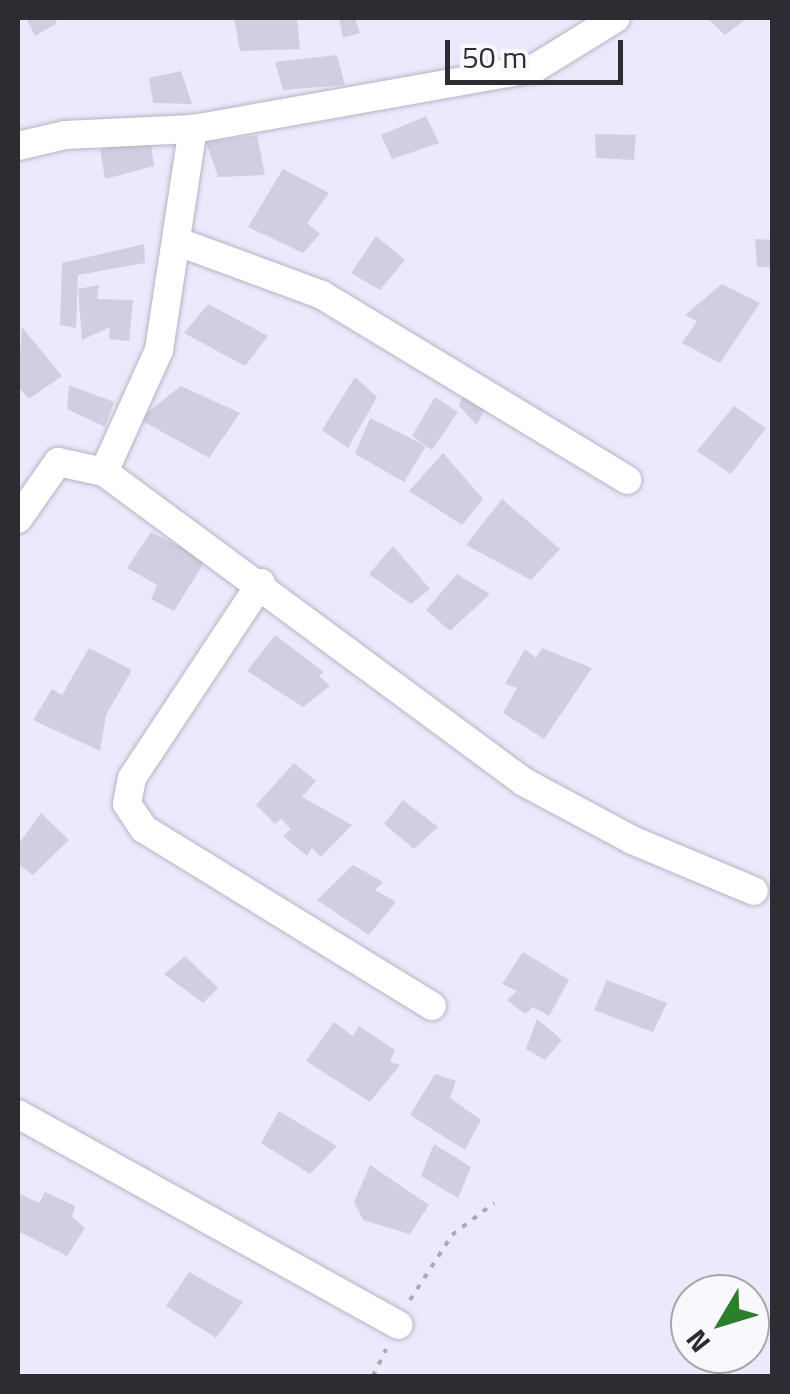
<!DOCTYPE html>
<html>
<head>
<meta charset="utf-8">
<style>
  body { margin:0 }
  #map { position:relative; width:790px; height:1394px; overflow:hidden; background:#ece9fc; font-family:"Titillium Web",sans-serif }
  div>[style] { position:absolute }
  .building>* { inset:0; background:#d2cee1 }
  .path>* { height:4px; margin-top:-2px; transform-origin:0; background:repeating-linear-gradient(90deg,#aaa8b7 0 5px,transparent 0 13px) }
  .roads { filter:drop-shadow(0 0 2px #b6b3c5) drop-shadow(0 0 2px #b6b3c5) }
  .street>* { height:28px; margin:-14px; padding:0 14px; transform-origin:14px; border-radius:14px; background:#fff }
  span { translate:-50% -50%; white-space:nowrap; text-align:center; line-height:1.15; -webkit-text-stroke:9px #f9f8fc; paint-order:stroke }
  .frame { position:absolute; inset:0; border:20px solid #2d2c33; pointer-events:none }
  .north { position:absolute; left:670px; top:1274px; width:100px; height:100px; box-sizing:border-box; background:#f9f8fc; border:2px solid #a7a6ac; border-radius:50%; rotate:232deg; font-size:28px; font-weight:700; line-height:40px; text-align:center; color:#2d2c33 }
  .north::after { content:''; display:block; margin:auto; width:35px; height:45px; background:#2a7f2b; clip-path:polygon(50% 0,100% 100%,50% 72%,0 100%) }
  .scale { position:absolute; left:445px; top:40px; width:178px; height:45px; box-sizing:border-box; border:5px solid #2d2c33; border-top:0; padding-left:12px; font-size:30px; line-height:35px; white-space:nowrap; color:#2d2c33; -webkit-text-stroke:8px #f9f8fc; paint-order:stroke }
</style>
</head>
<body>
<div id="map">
  <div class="building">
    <div style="clip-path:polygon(26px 18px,54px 18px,57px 23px,35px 36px)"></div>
    <div style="clip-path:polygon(234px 18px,297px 18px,300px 49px,240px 51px)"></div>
    <div style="clip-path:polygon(339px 18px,355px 18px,360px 33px,343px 38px)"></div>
    <div style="clip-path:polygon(707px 18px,747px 18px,725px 35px)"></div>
    <div style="clip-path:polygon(337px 55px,345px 85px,283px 90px,275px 62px)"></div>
    <div style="clip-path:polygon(181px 71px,192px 104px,153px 103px,149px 78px)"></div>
    <div style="clip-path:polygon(426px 116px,439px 143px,392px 159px,381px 135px)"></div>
    <div style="clip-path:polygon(595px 134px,636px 135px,634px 160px,596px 158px)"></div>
    <div style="clip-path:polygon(257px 135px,265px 175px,218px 177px,206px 142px)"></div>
    <div style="clip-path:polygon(150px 137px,154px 166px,105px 179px,100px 150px)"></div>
    <div style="clip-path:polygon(283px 169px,329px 193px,307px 223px,320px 234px,303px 253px,248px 227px)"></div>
    <div style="clip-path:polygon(376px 236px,405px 260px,380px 290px,351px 273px)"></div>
    <div style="clip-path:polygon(755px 239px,772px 240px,772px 267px,757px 267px)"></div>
    <div style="clip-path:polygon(144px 244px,145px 263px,78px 275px,76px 328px,60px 325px,62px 263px)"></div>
    <div style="clip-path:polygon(722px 284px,760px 303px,720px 363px,682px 343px,697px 321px,685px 315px)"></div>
    <div style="clip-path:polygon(99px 285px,97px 299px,133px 300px,129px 341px,109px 339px,110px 327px,82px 340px,78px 289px)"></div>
    <div style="clip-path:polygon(208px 304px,268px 336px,245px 366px,184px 333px)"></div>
    <div style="clip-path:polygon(22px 327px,62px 376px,29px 399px,18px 387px)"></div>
    <div style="clip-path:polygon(355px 377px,377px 397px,348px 448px,322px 430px)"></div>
    <div style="clip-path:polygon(69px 385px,114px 402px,105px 427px,67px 409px)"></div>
    <div style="clip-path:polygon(181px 386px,240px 413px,209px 458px,139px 419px)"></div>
    <div style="clip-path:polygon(465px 392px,487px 405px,477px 425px,459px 406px)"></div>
    <div style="clip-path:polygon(435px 397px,458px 412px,432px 450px,412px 436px)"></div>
    <div style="clip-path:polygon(734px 406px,766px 428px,731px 474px,697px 451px)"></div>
    <div style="clip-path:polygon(370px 418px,426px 446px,404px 482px,355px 454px)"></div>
    <div style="clip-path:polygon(443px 453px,483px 499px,462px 525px,409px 491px)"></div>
    <div style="clip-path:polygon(502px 499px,560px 549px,531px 580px,466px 545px)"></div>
    <div style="clip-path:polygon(151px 532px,206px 560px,174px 611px,151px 599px,157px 585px,127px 568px)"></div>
    <div style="clip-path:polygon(393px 546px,430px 589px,411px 604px,369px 574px)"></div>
    <div style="clip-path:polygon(457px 574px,490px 594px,450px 631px,426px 610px)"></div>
    <div style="clip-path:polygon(275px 635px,324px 672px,319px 676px,330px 686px,303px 707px,247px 671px)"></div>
    <div style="clip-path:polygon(89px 648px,132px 670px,106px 715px,100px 751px,33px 720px,52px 689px,62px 695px)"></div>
    <div style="clip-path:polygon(542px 648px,592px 668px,544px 739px,503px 713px,517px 688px,505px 684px,525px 649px,536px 658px)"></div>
    <div style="clip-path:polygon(294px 763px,316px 781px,302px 797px,352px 825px,321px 857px,312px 848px,307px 856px,283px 836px,291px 829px,281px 819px,275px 824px,256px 805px)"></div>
    <div style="clip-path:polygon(403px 800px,438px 827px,414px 849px,384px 824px)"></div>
    <div style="clip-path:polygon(41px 813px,69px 840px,33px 875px,18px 864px,18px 845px)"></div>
    <div style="clip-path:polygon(353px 865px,383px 882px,375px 890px,396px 902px,369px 935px,317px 900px)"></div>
    <div style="clip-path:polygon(523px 952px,569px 980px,549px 1016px,533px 1007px,525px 1014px,507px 1000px,517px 991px,502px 984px)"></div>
    <div style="clip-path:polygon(185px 956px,218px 988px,203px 1003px,164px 974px)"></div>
    <div style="clip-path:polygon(607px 980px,667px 1003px,653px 1032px,594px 1010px)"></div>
    <div style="clip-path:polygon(537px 1019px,562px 1040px,545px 1060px,526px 1049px)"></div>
    <div style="clip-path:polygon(334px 1022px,353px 1036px,359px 1026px,395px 1050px,390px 1062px,400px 1065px,370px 1102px,306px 1061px)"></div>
    <div style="clip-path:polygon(435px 1074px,456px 1081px,450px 1098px,481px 1120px,465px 1150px,410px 1115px)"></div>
    <div style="clip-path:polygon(279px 1111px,337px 1146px,310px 1174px,261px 1143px)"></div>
    <div style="clip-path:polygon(434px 1144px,471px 1167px,458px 1198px,421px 1176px)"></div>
    <div style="clip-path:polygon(370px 1165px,429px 1205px,410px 1234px,363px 1220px,354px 1202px)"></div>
    <div style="clip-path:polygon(45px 1192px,75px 1206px,72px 1217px,85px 1228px,67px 1256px,18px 1231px,18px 1193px,39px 1203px)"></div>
    <div style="clip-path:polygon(189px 1272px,243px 1302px,216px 1338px,166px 1306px)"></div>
    <div style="clip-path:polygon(701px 1277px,726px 1289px,723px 1294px,691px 1294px)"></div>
    <div style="clip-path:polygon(690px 1296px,690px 1327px,675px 1319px,677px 1297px)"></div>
  </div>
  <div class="path">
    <div style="left:410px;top:1300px;width:77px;rotate:-57.1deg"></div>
    <div style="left:452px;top:1235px;width:53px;rotate:-37.3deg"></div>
    <div style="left:373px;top:1376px;width:30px;rotate:-64deg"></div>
  </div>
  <div class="roads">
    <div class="street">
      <div style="left:18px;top:146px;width:48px;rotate:-13.2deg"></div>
      <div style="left:65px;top:135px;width:128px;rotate:-2.7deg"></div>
      <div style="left:181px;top:243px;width:150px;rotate:20.2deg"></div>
      <div style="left:322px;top:295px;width:357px;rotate:31.2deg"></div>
      <div style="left:104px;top:472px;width:134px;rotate:-65.7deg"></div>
      <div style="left:159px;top:350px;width:224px;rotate:-81.3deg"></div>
      <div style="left:193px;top:129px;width:347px;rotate:-10.1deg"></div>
      <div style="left:535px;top:68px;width:95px;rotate:-31.7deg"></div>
      <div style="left:18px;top:519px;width:70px;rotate:-54.9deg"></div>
      <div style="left:58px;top:462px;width:47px;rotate:12.3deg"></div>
      <div style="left:104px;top:472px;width:522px;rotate:36.43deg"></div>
      <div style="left:524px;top:782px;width:123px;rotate:28.2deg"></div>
      <div style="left:632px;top:840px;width:132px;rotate:22.7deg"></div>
      <div style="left:261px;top:583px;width:234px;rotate:123.5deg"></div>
      <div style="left:132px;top:778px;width:26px;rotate:101deg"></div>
      <div style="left:127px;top:804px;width:30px;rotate:56deg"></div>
      <div style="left:144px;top:829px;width:338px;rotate:31.6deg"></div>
      <div style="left:18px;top:1114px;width:435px;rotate:29deg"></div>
    </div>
  </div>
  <div class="frame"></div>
  <div class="north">N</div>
  <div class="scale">50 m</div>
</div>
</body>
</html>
